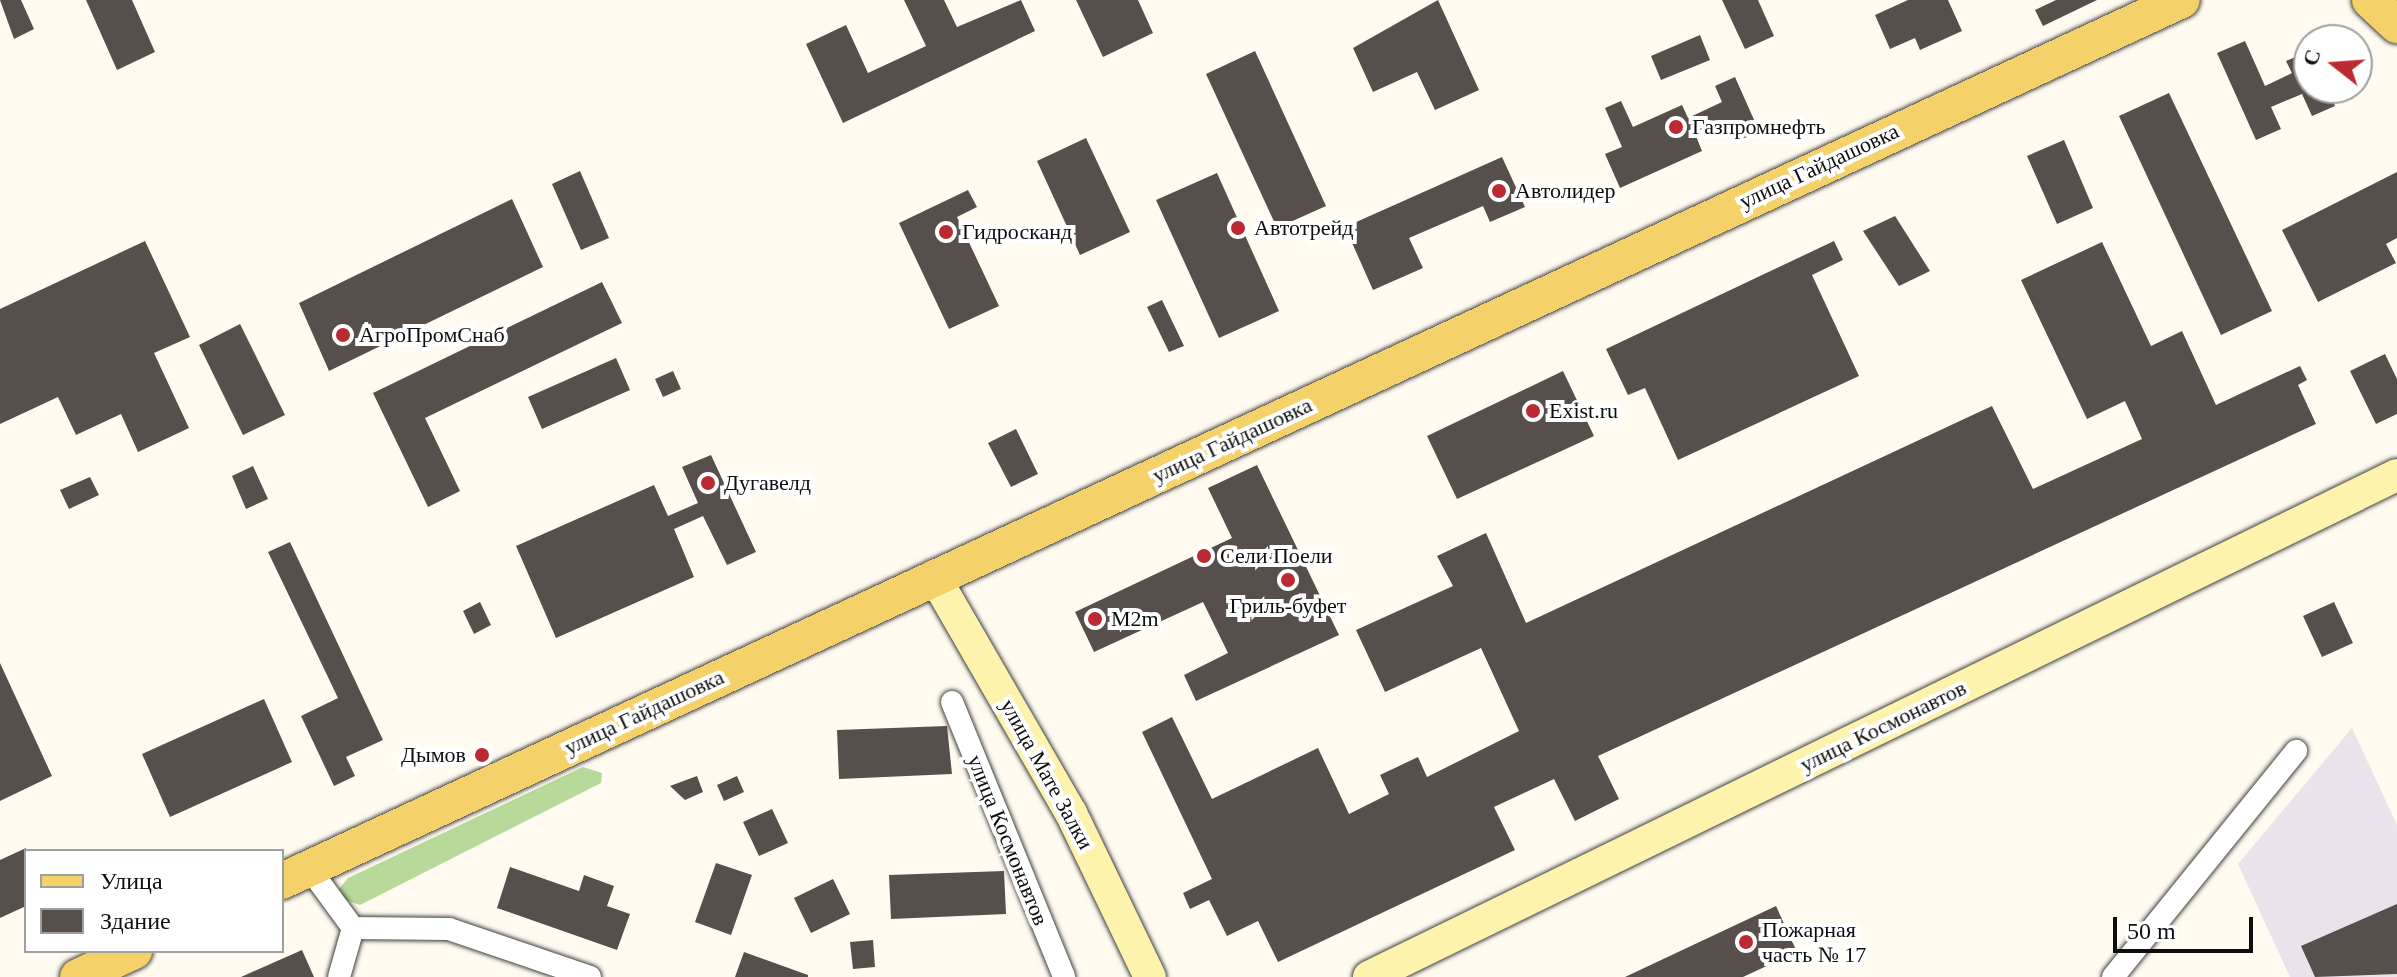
<!DOCTYPE html>
<html>
<head>
<meta charset="utf-8">
<style>
  body { margin:0 }
  #map { position:relative; width:2397px; height:977px; overflow:hidden; background:#fffbf0; font-family:Georgia,serif }
  div>[style] { position:absolute }
  .industrial>* { inset:0; background:#ebe3ec }
  .forest>* { inset:0; background:#b7d999 }
  .building>* { inset:0; background:#574f4b }
  .roads { filter:drop-shadow(0 0 2px #414141) drop-shadow(0 0 2px #414141) }
  .street>* { height:22px; margin:-11px; padding:0 11px; transform-origin:11px; border-radius:11px; background:#fff }
  .secondary>* { height:32px; margin:-16px; padding:0 16px; transform-origin:16px; border-radius:16px; background:#fdf3ac }
  .primary>* { height:36px; margin:-18px; padding:0 18px; transform-origin:18px; border-radius:18px; background:#f5d169 }
  .dots>* { width:22px; height:22px; translate:-50% -50%; box-sizing:border-box; border:4px solid #fff; border-radius:50% }
  span { translate:-50% -50%; white-space:nowrap; text-align:center; line-height:1.15; -webkit-text-stroke:8px #fff; paint-order:stroke }
  .poi-label { font-size:22px; color:#0e0e0e }
  .left { translate:0 -50%; text-align:left }
  .right { translate:-100% -50%; text-align:right }
  .street-label { font-size:22px; color:#0e0e0e }
  .legend { position:absolute; left:24px; top:849px; width:260px; height:104px; box-sizing:border-box; background:#fff; border:2px solid #9f9f9f; margin:0; padding:10px 14px; list-style:none; font-size:24px; color:#0e0e0e }
  .legend li { display:flex; align-items:center; gap:16px; height:40px }
  .legend b { width:40px; border:2px solid #9f9f9f }
  .north { position:absolute; left:2293px; top:24px; width:80px; height:80px; box-sizing:border-box; background:#fff; border:2px solid #9f9f9f; border-radius:50%; rotate:287deg; font-size:22px; font-weight:700; line-height:32px; text-align:center; color:#0e0e0e }
  .north::after { content:''; display:block; margin:auto; width:28px; height:36px; background:#bb2932; clip-path:polygon(50% 0,100% 100%,50% 72%,0 100%) }
  .scale { position:absolute; left:2113px; top:917px; width:140px; height:36px; box-sizing:border-box; border:4px solid #0e0e0e; border-top:0; padding-left:10px; font-size:24px; line-height:28px; white-space:nowrap; color:#0e0e0e; -webkit-text-stroke:6px #fff; paint-order:stroke }
</style>
</head>
<body>
<div id="map">
  <div class="industrial">
    <div style="clip-path:polygon(2352px 728px,2397px 825px,2397px 977px,2290px 977px,2238px 864px)"></div>
  </div>
  <div class="forest">
    <div style="clip-path:polygon(583px 767px,602px 773px,601px 783px,360px 905px,343px 899px,339px 889px,348px 878px)"></div>
  </div>
  <div class="building">
    <div style="clip-path:polygon(0 0,21px 0,34px 29px,14px 39px)"></div>
    <div style="clip-path:polygon(86px 0,132px 0,155px 52px,117px 70px)"></div>
    <div style="clip-path:polygon(904px 0,944px 0,957px 27px,1021px 0,1035px 31px,843px 123px,806px 44px,846px 25px,868px 73px,926px 46px)"></div>
    <div style="clip-path:polygon(1076px 0,1138px 0,1153px 33px,1103px 57px)"></div>
    <div style="clip-path:polygon(1438px 0,1479px 90px,1435px 110px,1417px 72px,1373px 92px,1353px 48px)"></div>
    <div style="clip-path:polygon(1722px 0,1758px 0,1774px 36px,1745px 49px)"></div>
    <div style="clip-path:polygon(1908px 0,1948px 0,1962px 31px,1920px 50px,1915px 38px,1890px 49px,1875px 15px)"></div>
    <div style="clip-path:polygon(2056px 0,2097px 0,2043px 26px,2035px 10px)"></div>
    <div style="clip-path:polygon(1700px 35px,1710px 60px,1661px 80px,1651px 56px)"></div>
    <div style="clip-path:polygon(2245px 41px,2265px 86px,2292px 73px,2286px 61px,2309px 51px,2309px 88px,2327px 88px,2335px 106px,2312px 116px,2302px 94px,2271px 107px,2281px 129px,2256px 140px,2217px 53px)"></div>
    <div style="clip-path:polygon(1255px 51px,1326px 206px,1277px 228px,1206px 74px)"></div>
    <div style="clip-path:polygon(1735px 77px,1759px 131px,1740px 140px,1732px 120px,1696px 136px,1702px 151px,1620px 188px,1605px 154px,1622px 147px,1605px 108px,1621px 101px,1633px 127px,1682px 105px,1688px 118px,1722px 102px,1715px 86px)"></div>
    <div style="clip-path:polygon(2169px 93px,2272px 311px,2221px 335px,2119px 116px)"></div>
    <div style="clip-path:polygon(1086px 138px,1130px 232px,1080px 255px,1037px 161px)"></div>
    <div style="clip-path:polygon(2064px 140px,2093px 208px,2057px 224px,2027px 156px)"></div>
    <div style="clip-path:polygon(1502px 157px,1525px 207px,1490px 222px,1483px 206px,1409px 238px,1423px 268px,1373px 290px,1345px 227px)"></div>
    <div style="clip-path:polygon(580px 171px,609px 238px,581px 250px,552px 184px)"></div>
    <div style="clip-path:polygon(2397px 172px,2397px 238px,2386px 244px,2396px 263px,2318px 302px,2282px 230px)"></div>
    <div style="clip-path:polygon(1217px 173px,1279px 311px,1219px 338px,1156px 200px)"></div>
    <div style="clip-path:polygon(968px 190px,977px 207px,957px 217px,999px 306px,949px 329px,899px 223px)"></div>
    <div style="clip-path:polygon(512px 199px,543px 267px,329px 371px,299px 303px)"></div>
    <div style="clip-path:polygon(1895px 216px,1930px 271px,1899px 286px,1863px 231px)"></div>
    <div style="clip-path:polygon(145px 241px,190px 337px,154px 353px,189px 428px,138px 452px,121px 414px,76px 435px,58px 397px,0 424px,0 309px)"></div>
    <div style="clip-path:polygon(1834px 241px,1843px 260px,1812px 275px,1859px 376px,1678px 460px,1645px 388px,1628px 395px,1606px 349px)"></div>
    <div style="clip-path:polygon(2102px 242px,2151px 346px,2182px 331px,2216px 405px,2300px 366px,2307px 380px,2298px 385px,2316px 424px,1598px 756px,1619px 799px,1575px 821px,1554px 779px,1494px 807px,1515px 850px,1278px 962px,1258px 921px,1227px 936px,1209px 900px,1190px 909px,1183px 893px,1212px 879px,1142px 732px,1172px 717px,1212px 799px,1318px 748px,1349px 814px,1389px 794px,1380px 775px,1418px 757px,1427px 777px,1519px 731px,1481px 648px,1385px 692px,1356px 630px,1453px 586px,1437px 556px,1486px 533px,1526px 623px,1992px 406px,2033px 489px,2142px 439px,2125px 401px,2087px 419px,2021px 280px)"></div>
    <div style="clip-path:polygon(602px 282px,622px 323px,425px 418px,460px 491px,428px 507px,373px 393px)"></div>
    <div style="clip-path:polygon(1162px 300px,1184px 346px,1169px 352px,1147px 307px)"></div>
    <div style="clip-path:polygon(240px 324px,285px 415px,243px 435px,199px 345px)"></div>
    <div style="clip-path:polygon(2385px 354px,2397px 379px,2397px 414px,2376px 424px,2350px 371px)"></div>
    <div style="clip-path:polygon(616px 358px,630px 390px,542px 429px,528px 397px)"></div>
    <div style="clip-path:polygon(673px 371px,681px 389px,663px 397px,655px 379px)"></div>
    <div style="clip-path:polygon(1563px 371px,1594px 436px,1457px 499px,1427px 436px)"></div>
    <div style="clip-path:polygon(1016px 429px,1038px 474px,1011px 487px,988px 443px)"></div>
    <div style="clip-path:polygon(711px 455px,756px 552px,727px 565px,703px 516px,674px 529px,694px 577px,556px 638px,516px 546px,654px 485px,668px 516px,698px 503px,682px 467px)"></div>
    <div style="clip-path:polygon(1257px 465px,1339px 635px,1196px 701px,1184px 675px,1228px 653px,1203px 602px,1094px 652px,1075px 612px,1232px 538px,1208px 488px)"></div>
    <div style="clip-path:polygon(253px 466px,268px 499px,246px 509px,232px 476px)"></div>
    <div style="clip-path:polygon(90px 477px,99px 495px,69px 509px,60px 490px)"></div>
    <div style="clip-path:polygon(290px 542px,383px 740px,346px 757px,355px 776px,334px 786px,301px 716px,338px 698px,268px 552px)"></div>
    <div style="clip-path:polygon(480px 602px,491px 625px,474px 634px,463px 611px)"></div>
    <div style="clip-path:polygon(2334px 602px,2353px 643px,2322px 657px,2303px 616px)"></div>
    <div style="clip-path:polygon(0 663px,52px 776px,0 801px)"></div>
    <div style="clip-path:polygon(264px 699px,292px 762px,170px 817px,142px 754px)"></div>
    <div style="clip-path:polygon(947px 726px,952px 774px,839px 779px,837px 730px)"></div>
    <div style="clip-path:polygon(697px 776px,703px 792px,685px 800px,670px 786px)"></div>
    <div style="clip-path:polygon(737px 776px,744px 792px,724px 801px,717px 785px)"></div>
    <div style="clip-path:polygon(772px 809px,788px 843px,759px 856px,743px 822px)"></div>
    <div style="clip-path:polygon(26px 848px,26px 906px,0 918px,0 860px)"></div>
    <div style="clip-path:polygon(716px 863px,752px 875px,731px 935px,695px 922px)"></div>
    <div style="clip-path:polygon(510px 867px,579px 891px,584px 875px,614px 886px,607px 906px,630px 914px,617px 950px,497px 908px)"></div>
    <div style="clip-path:polygon(1004px 871px,1006px 914px,891px 919px,889px 875px)"></div>
    <div style="clip-path:polygon(833px 879px,850px 914px,811px 933px,794px 898px)"></div>
    <div style="clip-path:polygon(2397px 904px,2397px 974px,2315px 977px,2301px 946px)"></div>
    <div style="clip-path:polygon(1776px 906px,1797px 952px,1743px 977px,1625px 977px)"></div>
    <div style="clip-path:polygon(873px 940px,875px 967px,853px 969px,850px 942px)"></div>
    <div style="clip-path:polygon(302px 950px,314px 977px,241px 977px)"></div>
    <div style="clip-path:polygon(744px 952px,808px 975px,808px 977px,735px 977px)"></div>
  </div>
  <div class="roads">
    <div class="street">
      <div style="left:952px;top:702px;width:297px;rotate:67.8deg"></div>
      <div style="left:309px;top:868px;width:74px;rotate:53.7deg"></div>
      <div style="left:353px;top:928px;width:51px;rotate:105.9deg"></div>
      <div style="left:353px;top:928px;width:96px;rotate:0.6deg"></div>
      <div style="left:449px;top:929px;width:149px;rotate:18.8deg"></div>
      <div style="left:2113px;top:977px;width:291px;rotate:-51deg"></div>
    </div>
    <div class="secondary">
      <div style="left:934px;top:576px;width:274px;rotate:60deg"></div>
      <div style="left:1071px;top:813px;width:182px;rotate:64.3deg"></div>
      <div style="left:1369px;top:977px;width:1144px;rotate:-26.03deg"></div>
    </div>
    <div class="primary">
      <div style="left:2370px;top:0;width:37px;rotate:43deg"></div>
      <div style="left:282px;top:881px;width:2094px;rotate:-24.88deg"></div>
      <div style="left:78px;top:977px;width:62px;rotate:-24.9deg"></div>
    </div>
  </div>
  <div class="dots">
    <div style="left:1676px;top:127px;background:#bb2932"></div>
    <div style="left:1499px;top:191px;background:#bb2932"></div>
    <div style="left:1238px;top:228px;background:#bb2932"></div>
    <div style="left:946px;top:232px;background:#bb2932"></div>
    <div style="left:343px;top:335px;background:#bb2932"></div>
    <div style="left:1533px;top:411px;background:#bb2932"></div>
    <div style="left:708px;top:483px;background:#bb2932"></div>
    <div style="left:1204px;top:556px;background:#bb2932"></div>
    <div style="left:1288px;top:580px;background:#bb2932"></div>
    <div style="left:1095px;top:619px;background:#bb2932"></div>
    <div style="left:482px;top:755px;background:#bb2932"></div>
    <div style="left:1746px;top:942px;background:#bb2932"></div>
  </div>
  <div class="poi-label">
    <span class="left" style="left:1692px;top:127px">Газпромнефть</span>
    <span class="left" style="left:1515px;top:191px">Автолидер</span>
    <span class="left" style="left:1254px;top:228px">Автотрейд</span>
    <span class="left" style="left:962px;top:232px">Гидросканд</span>
    <span class="left" style="left:359px;top:335px">АгроПромСнаб</span>
    <span class="left" style="left:1549px;top:411px">Exist.ru</span>
    <span class="left" style="left:724px;top:483px">Дугавелд</span>
    <span class="left" style="left:1220px;top:556px">Сели Поели</span>
    <span style="left:1288px;top:606px">Гриль-буфет</span>
    <span class="left" style="left:1111px;top:619px">М2m</span>
    <span class="right" style="left:466px;top:755px">Дымов</span>
    <span class="left" style="left:1762px;top:942px">Пожарная<br>часть № 17</span>
  </div>
  <div class="street-label">
    <span style="left:1819px;top:166px;rotate:-25deg">улица Гайдашовка</span>
    <span style="left:1232px;top:440px;rotate:-25deg">улица Гайдашовка</span>
    <span style="left:644px;top:712px;rotate:-25deg">улица Гайдашовка</span>
    <span style="left:1883px;top:726px;rotate:-26deg">улица Космонавтов</span>
    <span style="left:1047px;top:774px;rotate:61deg">улица Мате Залки</span>
    <span style="left:1008px;top:840px;rotate:68deg">улица Космонавтов</span>
  </div>
  <ul class="legend">
  <li><b style="height:10px;background:#f5d169"></b>Улица</li>
  <li><b style="height:22px;background:#574f4b"></b>Здание</li>
  </ul>
  <div class="north">С</div>
  <div class="scale">50 m</div>
</div>
</body>
</html>
